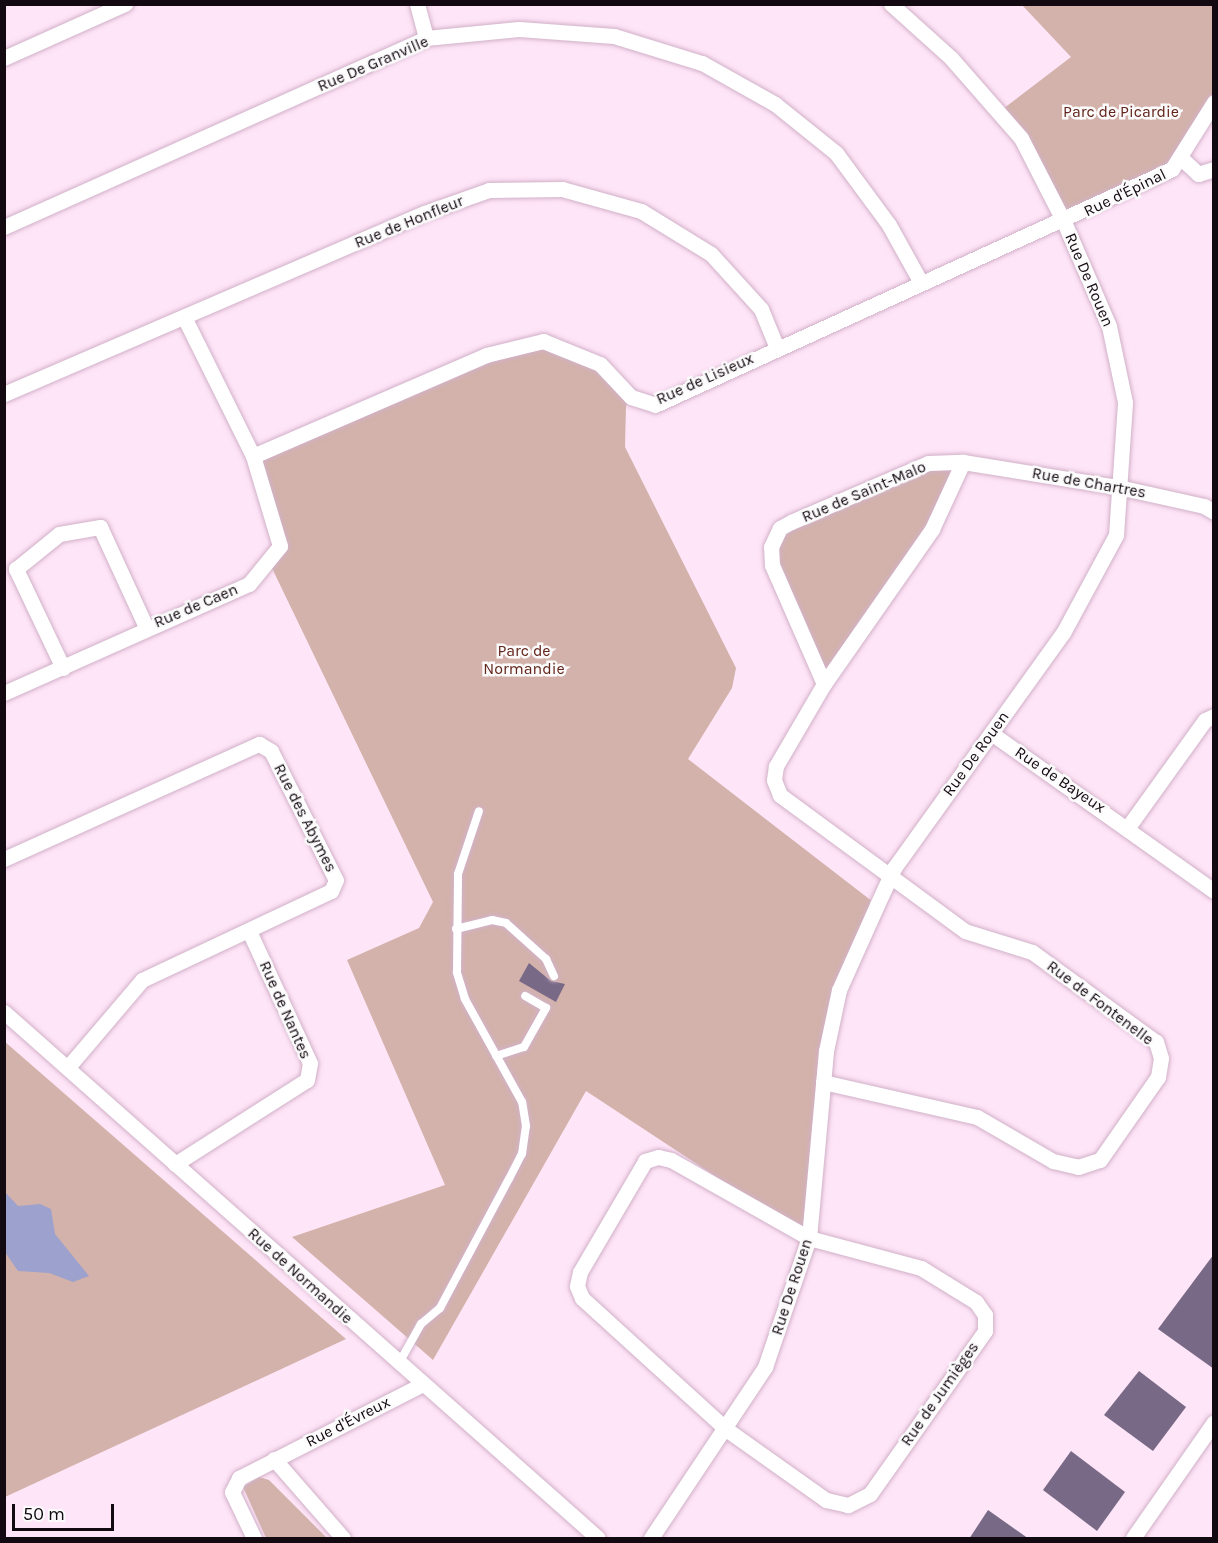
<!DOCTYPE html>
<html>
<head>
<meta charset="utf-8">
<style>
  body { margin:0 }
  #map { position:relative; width:1218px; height:1543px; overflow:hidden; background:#ffe5f8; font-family:Karla,sans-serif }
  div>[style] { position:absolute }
  .green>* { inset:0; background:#d3b2ab }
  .water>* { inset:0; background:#9da1cd }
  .building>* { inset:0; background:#786986 }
  .roads { filter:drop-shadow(0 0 2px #d1b1c8) drop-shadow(0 0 2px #d1b1c8) }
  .service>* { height:8px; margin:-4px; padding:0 4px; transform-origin:4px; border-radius:4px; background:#fff }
  .minor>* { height:15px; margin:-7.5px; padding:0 7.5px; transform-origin:7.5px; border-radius:7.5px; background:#fff }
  span { translate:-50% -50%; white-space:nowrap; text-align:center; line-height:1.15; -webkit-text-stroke:5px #fbfbfb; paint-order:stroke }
  .street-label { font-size:16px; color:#130911 }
  .park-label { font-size:16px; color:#63241a }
  .frame { position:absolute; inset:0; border:6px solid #130911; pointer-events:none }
  .scale { position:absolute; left:12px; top:1504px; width:102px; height:27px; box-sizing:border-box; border:3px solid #130911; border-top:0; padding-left:8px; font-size:18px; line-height:21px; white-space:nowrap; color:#130911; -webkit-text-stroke:4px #fbfbfb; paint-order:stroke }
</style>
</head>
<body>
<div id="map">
  <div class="green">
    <div style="clip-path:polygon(1022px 5px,1213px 5px,1213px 102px,1172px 169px,1064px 222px,999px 112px,1071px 57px)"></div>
    <div style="clip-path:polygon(543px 341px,600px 364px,631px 397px,626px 406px,625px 447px,736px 668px,732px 688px,688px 759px,877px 905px,839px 990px,809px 1238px,586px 1091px,433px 1360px,292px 1237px,445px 1185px,347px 960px,419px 928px,433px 902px,269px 562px,280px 546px,253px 456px,486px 355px)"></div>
    <div style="clip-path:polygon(963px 462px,932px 529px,824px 684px,772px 565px,780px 528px,928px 463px)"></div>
    <div style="clip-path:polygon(4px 1041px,346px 1339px,5px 1497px,4px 1497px)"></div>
    <div style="clip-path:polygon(259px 1477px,269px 1480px,327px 1538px,266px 1538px,243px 1487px)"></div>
  </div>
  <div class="water">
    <div style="clip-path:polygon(5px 1192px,18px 1206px,40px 1204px,51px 1209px,55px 1234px,89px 1276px,73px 1282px,49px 1273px,18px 1271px,5px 1252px)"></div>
  </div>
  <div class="building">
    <div style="clip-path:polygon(529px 963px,551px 981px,565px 984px,556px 1002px,519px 981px)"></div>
    <div style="clip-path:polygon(1214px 1254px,1214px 1369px,1158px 1329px)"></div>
    <div style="clip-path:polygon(1139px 1371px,1186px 1407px,1153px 1451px,1104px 1415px)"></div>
    <div style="clip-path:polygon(1071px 1451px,1125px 1492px,1097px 1531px,1043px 1490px)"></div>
    <div style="clip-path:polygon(988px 1510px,1029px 1539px,969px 1539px)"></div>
  </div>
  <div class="roads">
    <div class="service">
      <div style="left:456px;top:929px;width:37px;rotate:-14deg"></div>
      <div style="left:492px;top:920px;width:14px;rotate:12deg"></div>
      <div style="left:506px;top:923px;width:54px;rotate:42deg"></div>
      <div style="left:546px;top:959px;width:19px;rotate:65deg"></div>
      <div style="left:496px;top:1056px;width:29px;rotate:-18deg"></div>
      <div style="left:524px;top:1047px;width:45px;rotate:-60.6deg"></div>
      <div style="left:546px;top:1008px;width:24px;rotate:-150deg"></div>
      <div style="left:399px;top:1363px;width:45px;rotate:-60.6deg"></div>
      <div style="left:421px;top:1324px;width:25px;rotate:-40deg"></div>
      <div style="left:440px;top:1308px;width:146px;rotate:-61.9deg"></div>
      <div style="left:509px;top:1179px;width:28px;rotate:-63deg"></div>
      <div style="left:522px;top:1154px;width:28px;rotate:-82deg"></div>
      <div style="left:526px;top:1126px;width:24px;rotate:-99deg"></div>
      <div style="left:522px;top:1102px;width:118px;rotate:-119deg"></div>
      <div style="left:465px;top:999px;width:28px;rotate:-107deg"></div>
      <div style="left:457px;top:972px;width:98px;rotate:-89.4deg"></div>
      <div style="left:458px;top:874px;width:66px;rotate:-71.6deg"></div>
    </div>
    <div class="minor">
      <div style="left:417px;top:4px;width:35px;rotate:75deg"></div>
      <div style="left:4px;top:58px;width:133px;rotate:-24.1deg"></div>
      <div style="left:1180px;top:157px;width:25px;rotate:43deg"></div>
      <div style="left:1198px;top:174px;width:17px;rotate:-17deg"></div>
      <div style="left:4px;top:227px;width:462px;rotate:-24.1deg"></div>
      <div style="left:426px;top:38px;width:93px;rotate:-5.5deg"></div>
      <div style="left:519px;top:29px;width:95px;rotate:4.2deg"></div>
      <div style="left:614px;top:36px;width:92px;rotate:17.1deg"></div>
      <div style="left:702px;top:63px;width:84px;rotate:29.3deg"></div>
      <div style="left:775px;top:104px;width:78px;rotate:38.8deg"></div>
      <div style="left:836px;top:153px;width:89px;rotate:53.6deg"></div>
      <div style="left:889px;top:225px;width:64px;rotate:61deg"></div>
      <div style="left:4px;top:394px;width:457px;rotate:-23.3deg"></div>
      <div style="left:424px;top:213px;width:69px;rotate:-19.5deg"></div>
      <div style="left:489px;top:190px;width:73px;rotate:-0.8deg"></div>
      <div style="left:562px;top:189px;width:82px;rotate:15.6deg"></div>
      <div style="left:641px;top:211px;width:82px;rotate:31.6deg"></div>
      <div style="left:711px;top:254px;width:74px;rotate:47.7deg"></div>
      <div style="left:761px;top:309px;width:42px;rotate:67.7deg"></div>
      <div style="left:253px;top:456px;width:254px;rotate:-23.4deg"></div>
      <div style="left:486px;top:355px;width:59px;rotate:-13.8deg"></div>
      <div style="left:543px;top:341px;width:61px;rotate:22deg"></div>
      <div style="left:600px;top:364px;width:45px;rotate:46.8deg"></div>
      <div style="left:631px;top:397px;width:25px;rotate:18deg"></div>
      <div style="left:655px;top:405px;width:568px;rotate:-24.54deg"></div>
      <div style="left:1172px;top:169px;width:79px;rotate:-57.9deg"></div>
      <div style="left:63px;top:668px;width:110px;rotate:-115.4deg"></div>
      <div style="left:16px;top:569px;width:55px;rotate:-39.1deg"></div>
      <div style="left:59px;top:534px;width:42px;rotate:-9.7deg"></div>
      <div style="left:100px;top:527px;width:110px;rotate:65.3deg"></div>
      <div style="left:824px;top:684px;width:130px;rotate:-113.6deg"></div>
      <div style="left:772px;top:565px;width:18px;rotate:-93deg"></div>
      <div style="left:771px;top:547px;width:21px;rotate:-65deg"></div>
      <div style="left:780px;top:528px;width:13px;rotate:-29deg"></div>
      <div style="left:791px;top:522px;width:149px;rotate:-23.3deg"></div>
      <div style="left:928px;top:463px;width:35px;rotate:-2deg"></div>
      <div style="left:963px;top:462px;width:162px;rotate:9.2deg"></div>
      <div style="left:1123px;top:488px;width:83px;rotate:12.5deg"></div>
      <div style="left:1204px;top:506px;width:12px;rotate:31deg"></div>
      <div style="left:4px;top:693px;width:268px;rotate:-24deg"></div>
      <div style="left:249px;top:584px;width:49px;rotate:-50.8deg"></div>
      <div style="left:280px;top:546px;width:94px;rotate:-106.7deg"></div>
      <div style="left:253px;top:456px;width:153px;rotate:-116.4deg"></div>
      <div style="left:991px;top:733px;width:273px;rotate:35.3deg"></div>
      <div style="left:1128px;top:827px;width:132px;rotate:-54.3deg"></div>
      <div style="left:1205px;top:720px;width:10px;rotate:-24deg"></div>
      <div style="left:4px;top:859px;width:280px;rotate:-24.3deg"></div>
      <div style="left:259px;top:744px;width:14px;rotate:30deg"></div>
      <div style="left:271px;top:751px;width:144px;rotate:63.3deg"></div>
      <div style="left:336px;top:880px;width:12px;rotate:114deg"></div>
      <div style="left:331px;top:891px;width:209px;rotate:154.8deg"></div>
      <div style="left:142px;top:980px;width:114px;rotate:130.4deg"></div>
      <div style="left:4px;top:1012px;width:793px;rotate:41.53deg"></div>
      <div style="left:823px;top:1082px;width:158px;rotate:12.8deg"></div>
      <div style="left:977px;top:1117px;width:88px;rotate:30.1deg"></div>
      <div style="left:1053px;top:1161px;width:26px;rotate:13deg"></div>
      <div style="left:1078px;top:1167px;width:23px;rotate:-18deg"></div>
      <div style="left:1100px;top:1160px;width:101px;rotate:-55.1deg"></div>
      <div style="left:1158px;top:1077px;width:19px;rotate:-81deg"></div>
      <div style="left:1161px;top:1058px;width:17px;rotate:-107deg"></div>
      <div style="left:1156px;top:1042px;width:153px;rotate:-144deg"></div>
      <div style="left:1032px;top:952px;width:70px;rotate:-162.6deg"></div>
      <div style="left:965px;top:931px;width:230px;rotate:-143.7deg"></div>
      <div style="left:780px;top:795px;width:16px;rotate:-112deg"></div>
      <div style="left:774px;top:780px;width:14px;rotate:-82deg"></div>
      <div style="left:776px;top:766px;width:95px;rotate:-59.7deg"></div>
      <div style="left:824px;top:684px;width:189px;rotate:-55.1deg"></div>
      <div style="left:932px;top:529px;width:74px;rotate:-65.2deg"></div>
      <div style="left:658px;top:1157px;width:13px;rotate:13deg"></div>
      <div style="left:671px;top:1160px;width:159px;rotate:29.5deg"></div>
      <div style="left:809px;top:1238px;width:116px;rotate:15deg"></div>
      <div style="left:921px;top:1268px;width:65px;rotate:31.7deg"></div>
      <div style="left:976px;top:1302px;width:16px;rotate:55deg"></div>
      <div style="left:985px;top:1315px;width:16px;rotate:90deg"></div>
      <div style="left:985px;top:1331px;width:199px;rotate:125.2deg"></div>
      <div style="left:870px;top:1494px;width:25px;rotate:153deg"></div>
      <div style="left:848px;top:1505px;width:23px;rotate:-167deg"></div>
      <div style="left:826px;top:1500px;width:121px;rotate:-144.7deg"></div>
      <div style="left:727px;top:1430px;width:196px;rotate:-137.7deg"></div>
      <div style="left:582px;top:1298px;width:13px;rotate:-113deg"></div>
      <div style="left:577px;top:1286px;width:14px;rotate:-78deg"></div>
      <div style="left:580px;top:1272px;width:129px;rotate:-59.6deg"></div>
      <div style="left:645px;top:1161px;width:14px;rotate:-17deg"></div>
      <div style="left:175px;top:1164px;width:156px;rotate:-32.5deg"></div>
      <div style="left:307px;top:1080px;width:17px;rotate:-80deg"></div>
      <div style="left:310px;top:1063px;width:145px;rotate:-114.8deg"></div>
      <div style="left:274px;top:1459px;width:105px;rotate:48.9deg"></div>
      <div style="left:254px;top:1538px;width:51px;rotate:-115.6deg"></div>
      <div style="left:232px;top:1492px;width:16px;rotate:-63deg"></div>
      <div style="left:239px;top:1478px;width:204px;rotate:-27.1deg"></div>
      <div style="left:651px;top:1538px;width:206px;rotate:-56.3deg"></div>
      <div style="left:765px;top:1367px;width:136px;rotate:-71.2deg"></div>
      <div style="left:809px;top:1238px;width:188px;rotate:-84.8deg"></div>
      <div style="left:826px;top:1051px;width:62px;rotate:-78deg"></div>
      <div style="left:839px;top:990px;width:93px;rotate:-65.9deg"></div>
      <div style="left:877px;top:905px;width:41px;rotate:-65.3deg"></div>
      <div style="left:894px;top:868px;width:289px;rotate:-54.3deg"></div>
      <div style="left:1063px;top:633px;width:111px;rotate:-61.6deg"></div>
      <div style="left:1116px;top:535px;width:133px;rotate:-86.1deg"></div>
      <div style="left:1125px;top:402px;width:78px;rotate:-101.9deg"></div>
      <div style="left:1109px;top:326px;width:113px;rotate:-113.4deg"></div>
      <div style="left:1064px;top:222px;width:94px;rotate:-117.1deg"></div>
      <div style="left:1021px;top:138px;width:106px;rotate:-131.2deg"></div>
      <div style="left:951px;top:58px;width:81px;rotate:-138deg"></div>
      <div style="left:1133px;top:1538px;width:141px;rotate:-55.1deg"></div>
    </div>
  </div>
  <div class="street-label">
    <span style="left:373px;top:64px;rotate:-23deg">Rue De Granville</span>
    <span style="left:1125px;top:193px;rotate:-26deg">Rue d'Épinal</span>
    <span style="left:409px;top:222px;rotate:-22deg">Rue de Honfleur</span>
    <span style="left:1089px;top:280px;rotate:67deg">Rue De Rouen</span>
    <span style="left:705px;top:379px;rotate:-24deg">Rue de Lisieux</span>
    <span style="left:1089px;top:483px;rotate:10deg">Rue de Chartres</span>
    <span style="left:864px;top:492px;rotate:-23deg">Rue de Saint-Malo</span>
    <span style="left:196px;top:606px;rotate:-23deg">Rue de Caen</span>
    <span style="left:976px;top:754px;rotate:-54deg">Rue De Rouen</span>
    <span style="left:1060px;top:780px;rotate:34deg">Rue de Bayeux</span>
    <span style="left:305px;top:818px;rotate:63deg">Rue des Abymes</span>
    <span style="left:1100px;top:1003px;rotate:37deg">Rue de Fontenelle</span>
    <span style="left:285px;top:1010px;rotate:66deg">Rue de Nantes</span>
    <span style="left:300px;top:1276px;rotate:42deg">Rue de Normandie</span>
    <span style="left:792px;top:1287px;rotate:-72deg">Rue De Rouen</span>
    <span style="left:940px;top:1394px;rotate:-55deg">Rue de Jumièges</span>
    <span style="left:348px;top:1422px;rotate:-27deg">Rue d'Évreux</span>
  </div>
  <div class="park-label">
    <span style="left:1121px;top:112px">Parc de Picardie</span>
    <span style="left:524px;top:660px">Parc de<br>Normandie</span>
  </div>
  <div class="frame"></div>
  <div class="scale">50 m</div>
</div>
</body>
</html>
